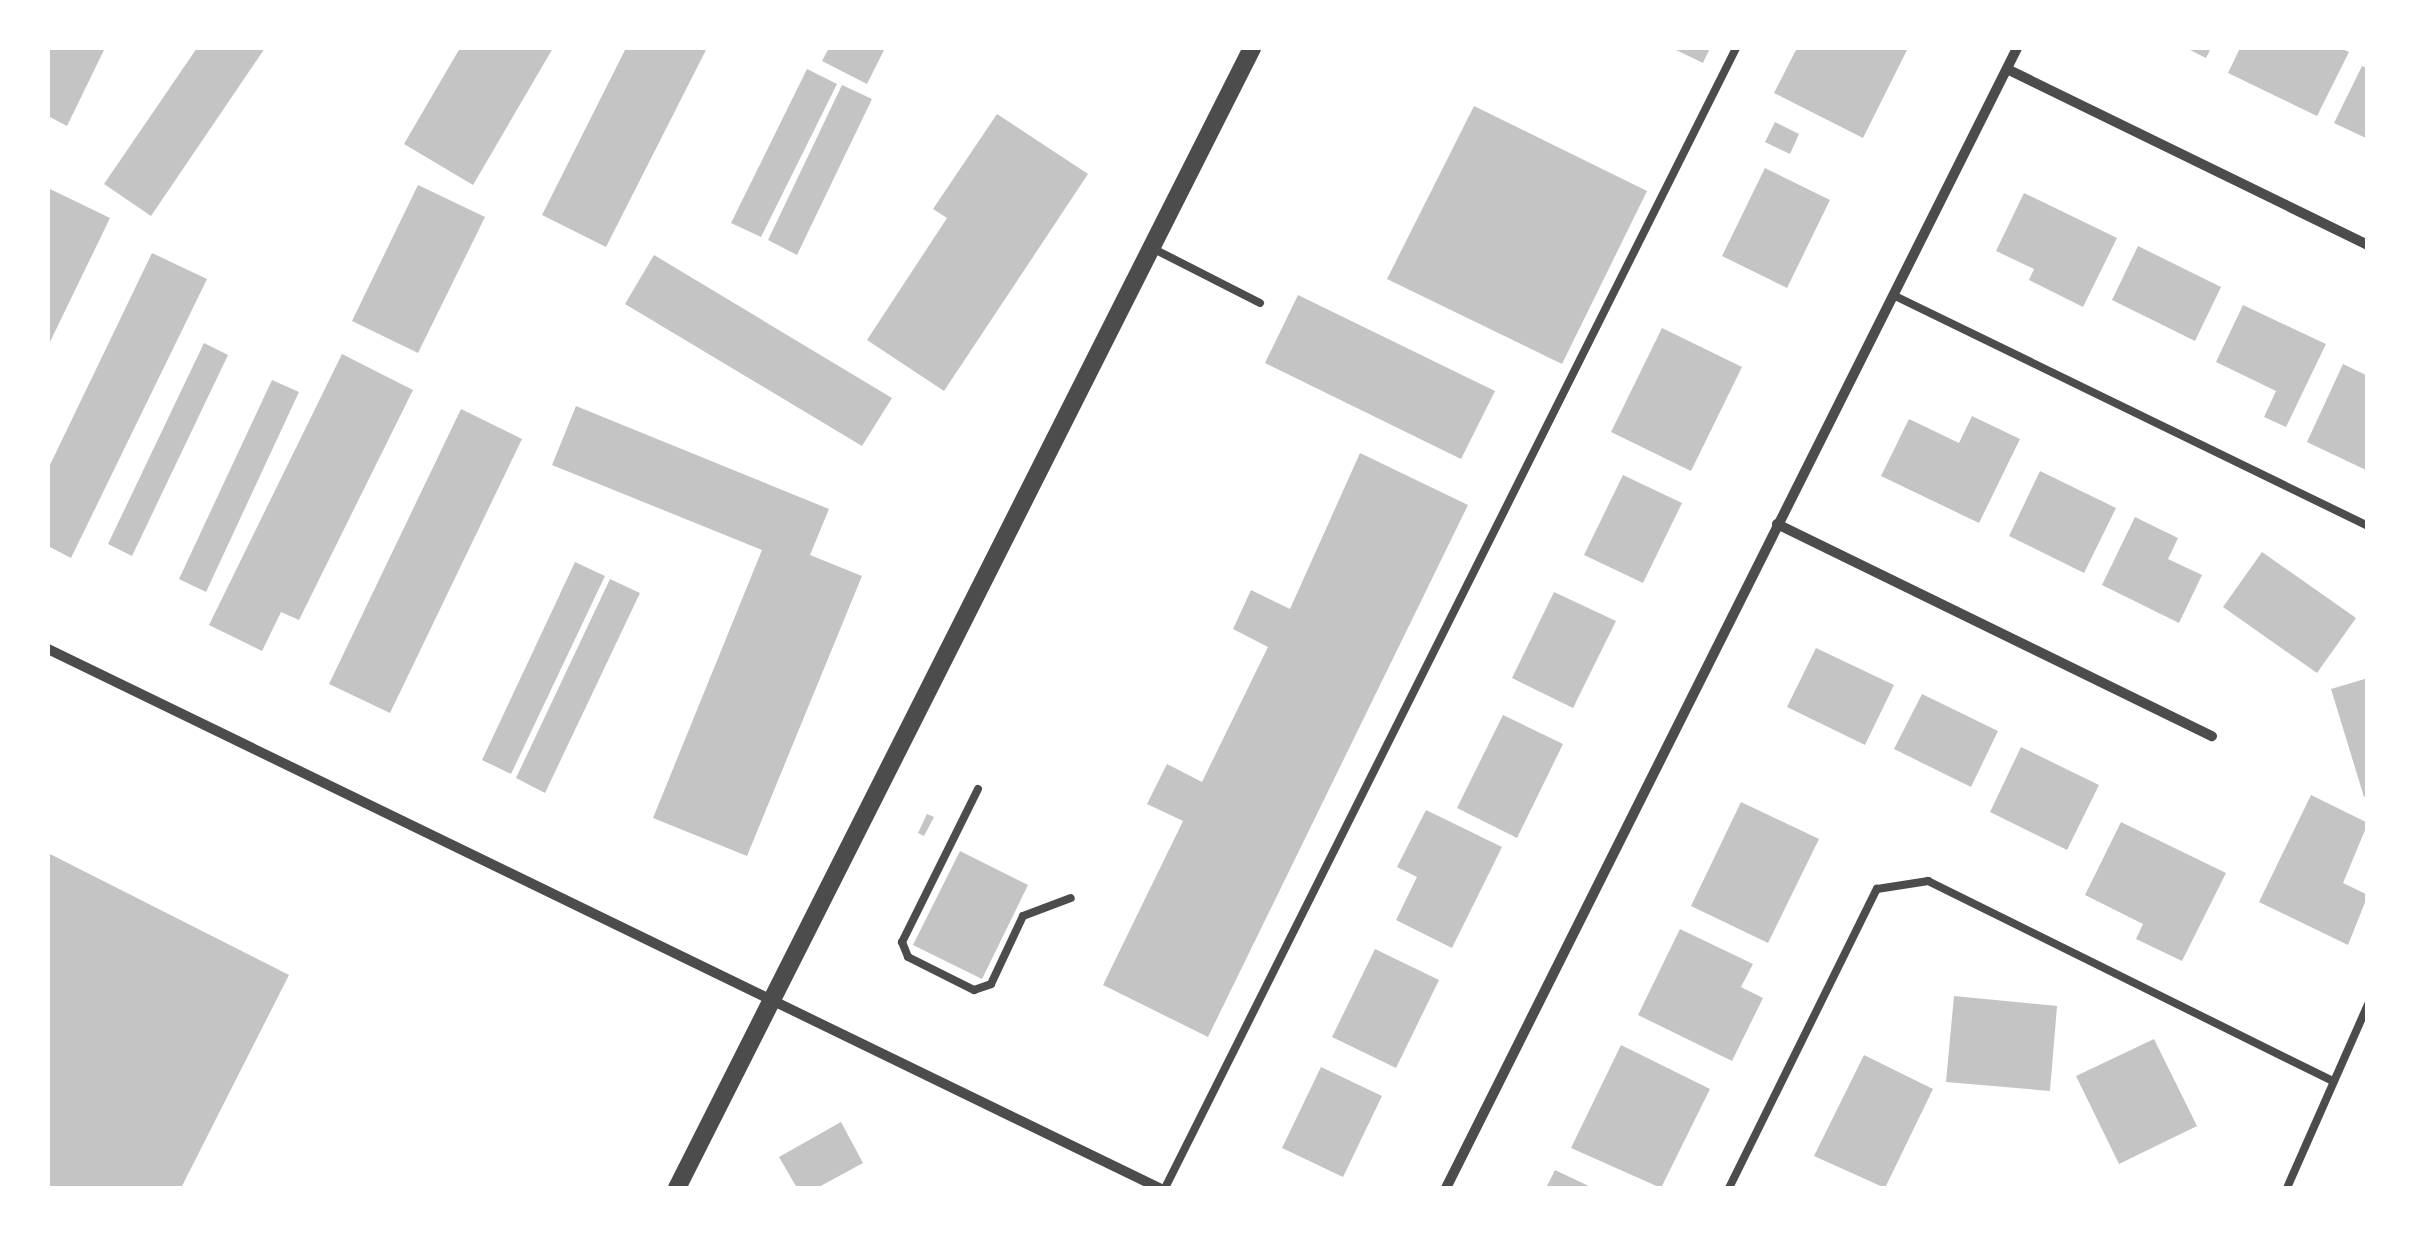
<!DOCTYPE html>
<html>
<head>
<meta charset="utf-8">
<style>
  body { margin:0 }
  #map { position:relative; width:2415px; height:1236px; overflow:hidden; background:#fff; font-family:"Times New Roman",serif }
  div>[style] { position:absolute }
  .building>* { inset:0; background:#c4c4c4 }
  .service>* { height:8px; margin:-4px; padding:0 4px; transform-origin:4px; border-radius:4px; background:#4c4c4c }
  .minor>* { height:10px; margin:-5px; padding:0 5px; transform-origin:5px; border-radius:5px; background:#4c4c4c }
  .tertiary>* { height:18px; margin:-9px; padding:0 9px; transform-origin:9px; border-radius:9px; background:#4c4c4c }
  span { translate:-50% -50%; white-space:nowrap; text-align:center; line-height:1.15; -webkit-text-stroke:10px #fff; paint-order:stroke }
  .frame { position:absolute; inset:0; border:50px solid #fff; pointer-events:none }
</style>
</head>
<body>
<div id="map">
  <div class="building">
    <div style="clip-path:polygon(48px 48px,104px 50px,67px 126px,48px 116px)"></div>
    <div style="clip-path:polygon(197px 48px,265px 48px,151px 216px,104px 184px)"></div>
    <div style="clip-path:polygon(460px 48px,553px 48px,473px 185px,404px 144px)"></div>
    <div style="clip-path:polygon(626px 48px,707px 48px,606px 247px,542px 215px)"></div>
    <div style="clip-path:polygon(829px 48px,885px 48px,867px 84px,822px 61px)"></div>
    <div style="clip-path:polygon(1672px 48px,1710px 48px,1703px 63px)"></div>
    <div style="clip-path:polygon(1797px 48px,1908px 48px,1863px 138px,1774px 93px)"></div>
    <div style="clip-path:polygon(2186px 48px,2211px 48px,2206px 58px)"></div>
    <div style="clip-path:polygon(2240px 48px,2340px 48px,2349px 52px,2317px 116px,2228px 73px)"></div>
    <div style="clip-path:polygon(2362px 66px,2368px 69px,2368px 139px,2334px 123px)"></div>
    <div style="clip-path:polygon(807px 69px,837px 84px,761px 237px,731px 223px)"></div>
    <div style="clip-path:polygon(842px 85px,872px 99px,797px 255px,768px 240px)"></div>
    <div style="clip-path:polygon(1474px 106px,1647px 191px,1562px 364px,1387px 279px)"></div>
    <div style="clip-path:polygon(997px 114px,1088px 174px,944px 391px,867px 340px,947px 218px,933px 209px)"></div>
    <div style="clip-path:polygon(1775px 122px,1799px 134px,1790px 154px,1765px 142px)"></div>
    <div style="clip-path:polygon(1765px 168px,1830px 200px,1787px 288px,1722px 256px)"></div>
    <div style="clip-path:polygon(418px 185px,485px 217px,418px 353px,352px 321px)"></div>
    <div style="clip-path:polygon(48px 188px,110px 218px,48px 346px)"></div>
    <div style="clip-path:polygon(2024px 193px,2117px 238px,2083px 307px,2029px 280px,2034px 269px,1996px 251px)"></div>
    <div style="clip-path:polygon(2138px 246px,2221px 287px,2195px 341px,2112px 300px)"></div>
    <div style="clip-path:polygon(152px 253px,207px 279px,71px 558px,48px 546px,48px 469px)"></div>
    <div style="clip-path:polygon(654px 255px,892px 398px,862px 446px,625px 304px)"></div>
    <div style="clip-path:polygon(1298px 295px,1495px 391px,1461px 459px,1265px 363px)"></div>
    <div style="clip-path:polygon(2243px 305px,2326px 344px,2286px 427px,2264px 417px,2276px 391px,2216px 362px)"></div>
    <div style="clip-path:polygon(1662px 328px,1742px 367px,1691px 471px,1611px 432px)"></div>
    <div style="clip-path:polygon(204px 343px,228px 355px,132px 556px,108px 544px)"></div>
    <div style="clip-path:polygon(342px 354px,413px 390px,299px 620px,281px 612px,262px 651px,209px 625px)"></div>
    <div style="clip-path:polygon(2343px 364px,2368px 376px,2368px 471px,2307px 442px)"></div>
    <div style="clip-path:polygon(272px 380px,299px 392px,206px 592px,179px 579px)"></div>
    <div style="clip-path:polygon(576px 406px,829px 509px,810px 555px,862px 576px,747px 856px,653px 818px,762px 550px,552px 465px)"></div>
    <div style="clip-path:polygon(461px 409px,522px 439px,390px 713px,329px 684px)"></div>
    <div style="clip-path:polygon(1972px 416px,2020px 439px,1979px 523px,1881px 476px,1909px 419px,1959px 443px)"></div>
    <div style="clip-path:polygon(1360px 453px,1468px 505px,1208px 1037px,1103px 985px,1183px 821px,1147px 804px,1167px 764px,1202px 782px,1268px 647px,1233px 629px,1251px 590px,1290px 609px)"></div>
    <div style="clip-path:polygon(2040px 471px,2116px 508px,2084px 573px,2009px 536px)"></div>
    <div style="clip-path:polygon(1623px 475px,1682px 503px,1643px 583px,1584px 555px)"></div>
    <div style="clip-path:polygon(2135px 517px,2178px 538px,2168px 559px,2202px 575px,2179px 623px,2102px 585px)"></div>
    <div style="clip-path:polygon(2262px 552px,2356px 618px,2317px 673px,2223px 607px)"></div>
    <div style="clip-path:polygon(575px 562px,605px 576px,511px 774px,482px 760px)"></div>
    <div style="clip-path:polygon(610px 579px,640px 593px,545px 793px,516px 778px)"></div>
    <div style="clip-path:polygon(1554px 592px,1616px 621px,1573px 708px,1512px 678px)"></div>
    <div style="clip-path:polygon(1816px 648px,1894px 685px,1865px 745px,1787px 707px)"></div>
    <div style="clip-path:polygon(2368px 678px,2368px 796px,2364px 797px,2331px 689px)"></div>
    <div style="clip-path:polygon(1922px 694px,1998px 731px,1971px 787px,1894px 749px)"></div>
    <div style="clip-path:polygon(1503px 715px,1563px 744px,1517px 838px,1457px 808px)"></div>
    <div style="clip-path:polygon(2021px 747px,2099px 785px,2067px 850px,1990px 812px)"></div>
    <div style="clip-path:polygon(2311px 795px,2368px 823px,2343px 883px,2368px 895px,2348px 945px,2259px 902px)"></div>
    <div style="clip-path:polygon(1741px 802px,1819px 839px,1768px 943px,1691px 906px)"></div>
    <div style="clip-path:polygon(1426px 810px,1502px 847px,1452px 948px,1396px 920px,1417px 877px,1397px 867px)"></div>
    <div style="clip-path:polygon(927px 814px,934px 817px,924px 836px,918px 833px)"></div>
    <div style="clip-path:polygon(2121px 822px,2226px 873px,2182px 961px,2136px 939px,2143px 924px,2085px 895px)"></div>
    <div style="clip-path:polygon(960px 851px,1028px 885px,982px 979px,913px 945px)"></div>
    <div style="clip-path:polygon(48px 853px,289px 975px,181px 1188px,48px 1188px)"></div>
    <div style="clip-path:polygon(1680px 929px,1753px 964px,1741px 987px,1763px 998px,1732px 1061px,1638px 1015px)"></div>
    <div style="clip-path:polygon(1375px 949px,1439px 980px,1396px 1068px,1332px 1037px)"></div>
    <div style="clip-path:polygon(1954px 996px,2057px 1006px,2050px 1091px,1946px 1082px)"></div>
    <div style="clip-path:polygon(2154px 1039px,2197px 1126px,2119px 1164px,2076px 1076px)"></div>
    <div style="clip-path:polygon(1621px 1045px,1710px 1089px,1661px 1188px,1571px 1148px)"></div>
    <div style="clip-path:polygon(1864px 1055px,1933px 1089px,1885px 1188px,1814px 1156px)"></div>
    <div style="clip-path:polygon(1321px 1067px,1382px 1096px,1343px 1177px,1282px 1148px)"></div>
    <div style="clip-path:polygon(841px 1122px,863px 1163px,817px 1188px,797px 1188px,779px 1157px)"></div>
    <div style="clip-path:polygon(1555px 1170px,1593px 1188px,1546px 1188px)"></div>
  </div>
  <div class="service">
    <div style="left:1154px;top:249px;width:119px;rotate:27deg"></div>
    <div style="left:1893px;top:295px;width:528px;rotate:25.93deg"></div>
    <div style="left:978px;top:789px;width:171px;rotate:116.4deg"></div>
    <div style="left:902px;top:942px;width:16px;rotate:68deg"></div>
    <div style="left:908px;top:957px;width:74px;rotate:26.6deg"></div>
    <div style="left:974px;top:990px;width:18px;rotate:-19deg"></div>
    <div style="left:991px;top:984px;width:75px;rotate:-64.8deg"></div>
    <div style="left:1023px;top:916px;width:51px;rotate:-20.6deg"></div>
    <div style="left:1165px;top:1188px;width:1275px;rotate:-63.39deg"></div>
    <div style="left:1729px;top:1188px;width:334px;rotate:-63.7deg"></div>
    <div style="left:1877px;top:889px;width:52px;rotate:-8.9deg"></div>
    <div style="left:1928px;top:881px;width:449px;rotate:26.3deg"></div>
    <div style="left:2287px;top:1188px;width:201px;rotate:-66.2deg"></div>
  </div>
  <div class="minor">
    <div style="left:2007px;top:69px;width:402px;rotate:26deg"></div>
    <div style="left:1777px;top:524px;width:484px;rotate:26deg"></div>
    <div style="left:48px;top:649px;width:1235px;rotate:25.88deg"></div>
    <div style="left:1446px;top:1188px;width:1275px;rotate:-63.39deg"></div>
  </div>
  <div class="tertiary">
    <div style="left:677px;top:1188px;width:1277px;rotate:-63.23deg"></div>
  </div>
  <div class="frame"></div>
</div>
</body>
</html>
